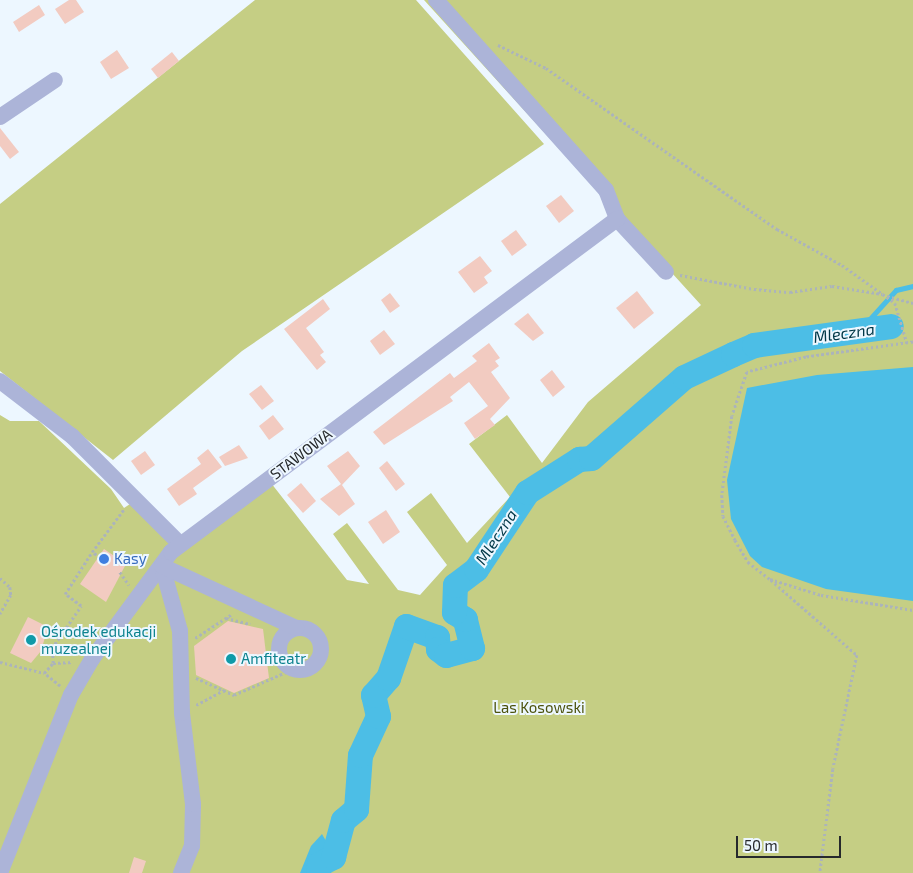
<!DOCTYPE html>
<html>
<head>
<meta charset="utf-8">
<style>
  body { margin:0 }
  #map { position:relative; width:913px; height:873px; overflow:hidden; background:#edf7ff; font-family:"Exo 2",sans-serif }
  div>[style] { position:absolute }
  .green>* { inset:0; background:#c5ce84 }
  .water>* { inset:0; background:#4cbee6 }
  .stream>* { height:4.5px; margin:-2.25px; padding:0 2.25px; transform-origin:2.25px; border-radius:2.25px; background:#4cbee6 }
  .river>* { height:25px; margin:-12.5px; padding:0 12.5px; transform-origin:12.5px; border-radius:12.5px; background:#4cbee6 }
  .building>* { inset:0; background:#f2cbc1 }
  .path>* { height:2.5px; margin-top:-1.25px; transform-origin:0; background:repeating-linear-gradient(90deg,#acb4ba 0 2.5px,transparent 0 5px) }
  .minor>* { height:16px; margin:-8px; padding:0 8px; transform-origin:8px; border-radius:8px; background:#acb4d8 }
  .minor>.ring { margin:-8px; padding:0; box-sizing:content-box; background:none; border:16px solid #acb4d8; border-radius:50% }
  .dots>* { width:14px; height:14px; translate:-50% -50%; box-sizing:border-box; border:2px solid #edf7ff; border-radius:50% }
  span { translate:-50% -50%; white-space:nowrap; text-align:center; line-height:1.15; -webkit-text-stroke:4px #edf7ff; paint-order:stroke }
  .street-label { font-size:15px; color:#26292c }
  .shop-label { font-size:15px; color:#366cbe }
  .left { translate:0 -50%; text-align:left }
  .culture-label { font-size:15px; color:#0d838f }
  .park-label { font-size:15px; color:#4c520d }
  .water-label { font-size:16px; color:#013747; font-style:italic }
  .scale { position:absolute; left:736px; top:836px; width:105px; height:22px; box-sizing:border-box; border:2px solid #26292c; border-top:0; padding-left:6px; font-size:15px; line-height:18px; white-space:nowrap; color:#26292c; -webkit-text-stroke:4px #edf7ff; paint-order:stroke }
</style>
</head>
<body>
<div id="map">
  <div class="green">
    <div style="clip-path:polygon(255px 0,416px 0,544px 144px,242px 351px,113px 460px,0 371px,0 204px)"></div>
    <div style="clip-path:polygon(424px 0,913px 0,913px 873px,0 873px,0 415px,10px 421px,39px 421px,111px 489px,124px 508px,130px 504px,173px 541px,271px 483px,347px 580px,369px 584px,333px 534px,347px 523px,398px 590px,420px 595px,447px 565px,407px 512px,431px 493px,467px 543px,510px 497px,469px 444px,507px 415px,542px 463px,588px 402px,701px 305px)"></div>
  </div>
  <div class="water">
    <div style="clip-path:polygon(913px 367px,913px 601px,826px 589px,762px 567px,750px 556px,731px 519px,727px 480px,747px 388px,817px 375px)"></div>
    <div style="clip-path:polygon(322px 834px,326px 841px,320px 873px,300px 873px,311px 846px)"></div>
  </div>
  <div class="stream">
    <div style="left:859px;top:331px;width:55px;rotate:-47.9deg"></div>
    <div style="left:896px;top:290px;width:17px;rotate:-13deg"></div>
  </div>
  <div class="river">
    <div style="left:318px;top:873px;width:9px;rotate:-84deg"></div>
    <div style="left:319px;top:864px;width:16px;rotate:-27deg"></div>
    <div style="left:333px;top:857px;width:38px;rotate:-75deg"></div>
    <div style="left:343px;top:820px;width:17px;rotate:-40deg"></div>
    <div style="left:356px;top:809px;width:54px;rotate:-85.8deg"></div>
    <div style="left:360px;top:755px;width:43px;rotate:-65.2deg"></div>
    <div style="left:378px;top:716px;width:22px;rotate:-103deg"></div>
    <div style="left:373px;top:695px;width:23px;rotate:-49deg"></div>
    <div style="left:388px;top:678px;width:55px;rotate:-70.9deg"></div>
    <div style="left:406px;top:626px;width:33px;rotate:20deg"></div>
    <div style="left:437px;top:637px;width:12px;rotate:85deg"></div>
    <div style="left:438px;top:649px;width:10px;rotate:37deg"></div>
    <div style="left:446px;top:655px;width:27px;rotate:-15deg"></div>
    <div style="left:472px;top:648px;width:30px;rotate:-104deg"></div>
    <div style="left:465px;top:619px;width:13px;rotate:-148deg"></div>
    <div style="left:454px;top:612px;width:27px;rotate:-88deg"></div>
    <div style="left:455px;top:585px;width:26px;rotate:-37deg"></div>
    <div style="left:476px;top:569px;width:92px;rotate:-56.5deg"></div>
    <div style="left:527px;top:492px;width:62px;rotate:-32.4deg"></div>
    <div style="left:579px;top:459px;width:12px;rotate:-5deg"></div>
    <div style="left:591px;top:458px;width:123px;rotate:-41.1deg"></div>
    <div style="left:684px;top:377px;width:54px;rotate:-25.1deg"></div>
    <div style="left:733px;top:354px;width:23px;rotate:-23deg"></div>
    <div style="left:754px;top:345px;width:138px;rotate:-7.9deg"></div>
  </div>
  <div class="building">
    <div style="clip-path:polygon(69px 0,76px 0,84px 12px,65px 24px,55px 9px)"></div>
    <div style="clip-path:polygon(39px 5px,45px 15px,19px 32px,13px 22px)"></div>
    <div style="clip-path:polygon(117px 50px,129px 68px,111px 79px,100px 62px)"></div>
    <div style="clip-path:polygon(172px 52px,179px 61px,158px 78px,151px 69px)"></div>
    <div style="clip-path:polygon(0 128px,19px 152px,10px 159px,0 146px)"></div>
    <div style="clip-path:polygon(561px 195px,574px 211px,559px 223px,546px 206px)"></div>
    <div style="clip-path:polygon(516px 230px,527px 245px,512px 256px,501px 241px)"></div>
    <div style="clip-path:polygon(480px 256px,492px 271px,484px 277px,488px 283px,474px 293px,458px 272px)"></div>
    <div style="clip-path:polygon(637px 291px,654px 313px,634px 329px,616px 308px)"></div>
    <div style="clip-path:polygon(390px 293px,400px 306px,390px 313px,381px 300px)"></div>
    <div style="clip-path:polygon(323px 299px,330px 309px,306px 328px,324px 352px,320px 355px,326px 362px,317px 370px,284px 329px)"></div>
    <div style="clip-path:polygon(528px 313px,544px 333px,533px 341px,514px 324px)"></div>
    <div style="clip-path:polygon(384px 330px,395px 344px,380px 355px,370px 341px)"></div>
    <div style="clip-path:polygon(489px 343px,500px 358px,495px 361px,499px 366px,491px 372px,510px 398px,490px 419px,495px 425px,475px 439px,464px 423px,488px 406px,469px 382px,450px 397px,453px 401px,384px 445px,373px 432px,450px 373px,454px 378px,477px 361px,472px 356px)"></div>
    <div style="clip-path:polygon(552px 370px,565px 387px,553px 397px,540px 380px)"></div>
    <div style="clip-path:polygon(261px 385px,274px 401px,262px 410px,249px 394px)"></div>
    <div style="clip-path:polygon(273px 415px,284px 429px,269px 440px,259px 426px)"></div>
    <div style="clip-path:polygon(239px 445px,248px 458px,225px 466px,219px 457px)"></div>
    <div style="clip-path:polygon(208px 449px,222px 467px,193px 488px,197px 494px,179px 506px,167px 489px,201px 464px,197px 458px)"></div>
    <div style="clip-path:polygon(145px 451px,155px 465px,141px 475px,131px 461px)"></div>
    <div style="clip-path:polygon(348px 451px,360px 466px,342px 485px,355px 504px,339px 516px,320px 499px,341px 484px,327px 466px)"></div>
    <div style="clip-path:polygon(387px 461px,405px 484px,396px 491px,379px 468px)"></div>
    <div style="clip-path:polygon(301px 483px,316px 501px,303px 513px,287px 495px)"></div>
    <div style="clip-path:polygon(386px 510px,400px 532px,383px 544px,368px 522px)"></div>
    <div style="clip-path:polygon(104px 549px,126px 564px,106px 602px,80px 584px)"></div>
    <div style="clip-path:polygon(28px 617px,48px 627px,41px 651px,31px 663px,10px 653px)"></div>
    <div style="clip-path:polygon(228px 621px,263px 629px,269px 678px,234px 693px,196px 675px,194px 646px)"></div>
    <div style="clip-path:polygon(134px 857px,146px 861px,142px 873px,129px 873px)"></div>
  </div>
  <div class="path">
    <div style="left:498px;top:45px;width:53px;rotate:25.6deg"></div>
    <div style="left:546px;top:68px;width:282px;rotate:34.9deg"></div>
    <div style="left:777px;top:229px;width:74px;rotate:29deg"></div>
    <div style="left:842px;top:265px;width:65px;rotate:35.6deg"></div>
    <div style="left:895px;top:303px;width:42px;rotate:73.3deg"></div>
    <div style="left:680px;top:275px;width:75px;rotate:10.7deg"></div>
    <div style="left:754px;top:289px;width:36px;rotate:5deg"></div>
    <div style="left:790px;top:292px;width:42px;rotate:-8.1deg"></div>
    <div style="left:832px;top:286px;width:51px;rotate:9.1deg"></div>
    <div style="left:887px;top:296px;width:27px;rotate:15deg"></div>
    <div style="left:913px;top:342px;width:108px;rotate:172deg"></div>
    <div style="left:806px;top:357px;width:61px;rotate:165.7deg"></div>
    <div style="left:747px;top:372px;width:46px;rotate:108.8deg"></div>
    <div style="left:732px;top:416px;width:80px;rotate:97.2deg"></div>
    <div style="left:722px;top:495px;width:21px;rotate:87deg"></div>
    <div style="left:723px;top:516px;width:27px;rotate:63deg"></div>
    <div style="left:735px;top:540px;width:26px;rotate:59deg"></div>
    <div style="left:748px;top:562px;width:28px;rotate:38deg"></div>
    <div style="left:770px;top:579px;width:53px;rotate:17.4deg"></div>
    <div style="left:821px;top:595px;width:93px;rotate:9.3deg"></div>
    <div style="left:100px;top:558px;width:10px;rotate:-143deg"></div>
    <div style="left:92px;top:552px;width:54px;rotate:-53.3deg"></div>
    <div style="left:120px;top:572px;width:16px;rotate:55deg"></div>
    <div style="left:0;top:578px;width:13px;rotate:42deg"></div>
    <div style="left:10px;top:587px;width:8px;rotate:83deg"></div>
    <div style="left:11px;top:595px;width:22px;rotate:120deg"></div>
    <div style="left:771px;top:580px;width:114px;rotate:41.1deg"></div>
    <div style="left:857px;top:655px;width:116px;rotate:101.9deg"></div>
    <div style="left:833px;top:769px;width:105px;rotate:97.1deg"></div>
    <div style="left:226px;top:618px;width:25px;rotate:14deg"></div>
    <div style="left:195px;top:638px;width:44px;rotate:-33deg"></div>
    <div style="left:0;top:662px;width:45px;rotate:14deg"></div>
    <div style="left:53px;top:663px;width:15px;rotate:-94deg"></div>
    <div style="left:52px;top:648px;width:51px;rotate:-55.4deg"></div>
    <div style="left:81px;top:606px;width:20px;rotate:-143deg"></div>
    <div style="left:65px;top:594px;width:50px;rotate:-57.3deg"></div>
    <div style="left:196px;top:678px;width:42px;rotate:24.1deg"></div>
    <div style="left:234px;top:695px;width:64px;rotate:-23.8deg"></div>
    <div style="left:60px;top:686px;width:21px;rotate:-141deg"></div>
    <div style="left:44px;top:673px;width:13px;rotate:-48deg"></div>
    <div style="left:53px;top:663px;width:20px;rotate:-3deg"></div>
    <div style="left:196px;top:705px;width:32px;rotate:-28deg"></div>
  </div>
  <div class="minor">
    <div style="left:436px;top:0;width:255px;rotate:48.2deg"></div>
    <div style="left:606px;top:190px;width:31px;rotate:69deg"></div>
    <div style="left:617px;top:219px;width:72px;rotate:47.2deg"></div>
    <div style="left:0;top:117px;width:66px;rotate:-33.9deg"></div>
    <div style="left:0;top:381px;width:91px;rotate:37.4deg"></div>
    <div style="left:72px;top:436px;width:153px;rotate:45deg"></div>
    <div class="ring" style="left:279px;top:628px;width:26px;height:26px"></div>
    <div style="left:0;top:873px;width:192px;rotate:-68.3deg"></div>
    <div style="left:71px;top:695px;width:42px;rotate:-59.7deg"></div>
    <div style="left:92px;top:659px;width:133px;rotate:-53.6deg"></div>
    <div style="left:171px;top:552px;width:557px;rotate:-36.75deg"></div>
    <div style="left:181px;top:873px;width:29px;rotate:-68deg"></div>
    <div style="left:192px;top:846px;width:42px;rotate:-88.6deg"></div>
    <div style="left:193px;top:804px;width:92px;rotate:-96.9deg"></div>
    <div style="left:182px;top:713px;width:82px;rotate:-91.4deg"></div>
    <div style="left:180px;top:631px;width:67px;rotate:-105.5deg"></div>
    <div style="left:162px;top:566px;width:148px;rotate:24.8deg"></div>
  </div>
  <div class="dots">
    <div style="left:104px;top:559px;background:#3f7fe0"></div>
    <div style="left:31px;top:640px;background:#0f9aa8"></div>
    <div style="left:231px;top:659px;background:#0f9aa8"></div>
  </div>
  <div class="street-label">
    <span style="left:301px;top:454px;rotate:-37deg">STAWOWA</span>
  </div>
  <div class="shop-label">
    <span class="left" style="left:114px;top:559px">Kasy</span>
  </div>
  <div class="culture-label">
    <span class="left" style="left:41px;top:640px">Ośrodek edukacji<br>muzealnej</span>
    <span class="left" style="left:241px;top:659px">Amfiteatr</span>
  </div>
  <div class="park-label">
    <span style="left:539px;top:708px">Las Kosowski</span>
  </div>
  <div class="water-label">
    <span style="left:844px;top:333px;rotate:-8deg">Mleczna</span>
    <span style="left:496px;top:537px;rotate:-57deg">Mleczna</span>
  </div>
  <div class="scale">50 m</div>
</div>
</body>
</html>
